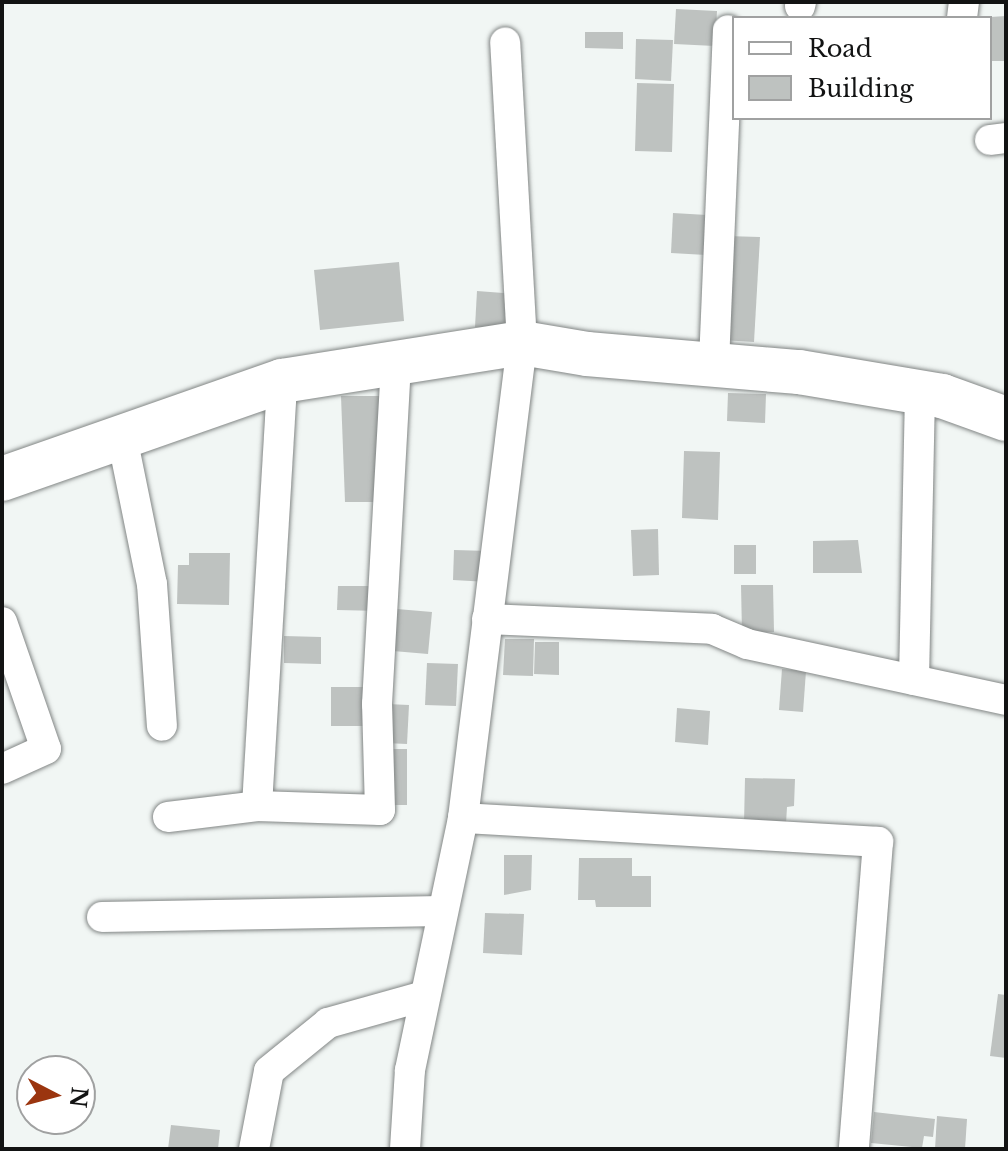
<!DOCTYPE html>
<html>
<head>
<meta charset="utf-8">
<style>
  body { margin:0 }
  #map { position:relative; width:1008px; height:1151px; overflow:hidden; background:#f1f6f4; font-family:"Libre Baskerville",serif }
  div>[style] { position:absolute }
  .building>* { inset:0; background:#bec2c0 }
  .roads { filter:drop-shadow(0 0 2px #828685) drop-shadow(0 0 2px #828685) }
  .street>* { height:30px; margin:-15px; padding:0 15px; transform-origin:15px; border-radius:15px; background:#fff }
  .secondary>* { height:44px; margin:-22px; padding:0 22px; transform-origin:22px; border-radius:22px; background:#fff }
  span { translate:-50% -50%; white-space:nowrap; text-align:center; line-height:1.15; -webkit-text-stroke:7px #fff; paint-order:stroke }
  .frame { position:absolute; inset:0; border:4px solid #121313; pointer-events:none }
  .legend { position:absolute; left:732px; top:16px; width:260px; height:104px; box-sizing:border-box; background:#fff; border:2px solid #a0a1a1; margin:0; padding:10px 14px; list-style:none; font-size:24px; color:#121313 }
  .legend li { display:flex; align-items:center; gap:16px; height:40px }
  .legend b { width:40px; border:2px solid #a0a1a1 }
  .north { position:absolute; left:16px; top:1055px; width:80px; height:80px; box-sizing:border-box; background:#fff; border:2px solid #a0a1a1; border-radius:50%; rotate:96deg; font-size:22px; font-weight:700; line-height:32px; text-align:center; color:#121313 }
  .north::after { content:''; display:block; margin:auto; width:28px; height:36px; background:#9b350f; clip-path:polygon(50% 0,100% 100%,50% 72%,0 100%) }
</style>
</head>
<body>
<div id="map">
  <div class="building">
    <div style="clip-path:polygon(676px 9px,717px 11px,715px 46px,674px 44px)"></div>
    <div style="clip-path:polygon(1006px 16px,1006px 61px,990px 61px,990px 17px)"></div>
    <div style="clip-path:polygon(585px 32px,623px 32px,623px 49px,585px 48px)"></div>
    <div style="clip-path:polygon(636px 39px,673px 40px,671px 81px,635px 79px)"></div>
    <div style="clip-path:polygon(637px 83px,674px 84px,672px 152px,635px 151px)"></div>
    <div style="clip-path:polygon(673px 213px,707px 215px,706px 255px,671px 253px)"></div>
    <div style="clip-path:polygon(726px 236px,760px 237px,754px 342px,722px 340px)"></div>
    <div style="clip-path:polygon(399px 262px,404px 321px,320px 330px,314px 270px)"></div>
    <div style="clip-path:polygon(477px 291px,517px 294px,514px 330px,475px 327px)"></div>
    <div style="clip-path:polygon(728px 393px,766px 394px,765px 423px,727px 421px)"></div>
    <div style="clip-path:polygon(341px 396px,383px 396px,383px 502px,345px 502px)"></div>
    <div style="clip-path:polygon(684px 451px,720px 452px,718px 520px,682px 518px)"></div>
    <div style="clip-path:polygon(658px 529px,659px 575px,633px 576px,631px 530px)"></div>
    <div style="clip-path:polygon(858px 540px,862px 573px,813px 573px,813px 541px)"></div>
    <div style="clip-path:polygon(734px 545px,756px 545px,756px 574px,734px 574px)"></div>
    <div style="clip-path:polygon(454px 550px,489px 551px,488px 582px,453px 580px)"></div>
    <div style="clip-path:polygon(189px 553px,230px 553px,229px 605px,177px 604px,178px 565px,189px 565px)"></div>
    <div style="clip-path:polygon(741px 585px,773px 585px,774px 632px,742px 633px)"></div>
    <div style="clip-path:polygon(338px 586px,381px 586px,381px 611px,337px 610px)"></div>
    <div style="clip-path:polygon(397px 609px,432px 612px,428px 654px,393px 651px)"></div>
    <div style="clip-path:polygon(284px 636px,321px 637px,321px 664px,284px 663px)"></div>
    <div style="clip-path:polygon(505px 639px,534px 639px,533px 676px,503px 675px)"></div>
    <div style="clip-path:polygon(535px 642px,559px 642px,559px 675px,534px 674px)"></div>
    <div style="clip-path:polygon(427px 663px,458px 664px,456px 706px,425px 705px)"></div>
    <div style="clip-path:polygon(782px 669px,806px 671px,803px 712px,779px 710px)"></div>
    <div style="clip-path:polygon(331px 687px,372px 687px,371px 726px,331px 726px)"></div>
    <div style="clip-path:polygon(387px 704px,409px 705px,407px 744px,385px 743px)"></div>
    <div style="clip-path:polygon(677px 708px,710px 711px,708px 745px,675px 742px)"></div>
    <div style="clip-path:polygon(385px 749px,407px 749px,407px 805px,384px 805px)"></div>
    <div style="clip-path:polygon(745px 778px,795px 779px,794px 806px,787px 807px,786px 824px,744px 823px)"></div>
    <div style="clip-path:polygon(504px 855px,532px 855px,531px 890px,504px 895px)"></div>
    <div style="clip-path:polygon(579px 858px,632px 858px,632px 876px,651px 876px,651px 907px,596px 907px,595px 900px,578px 900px)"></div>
    <div style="clip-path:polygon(485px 913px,524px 914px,522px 955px,483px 953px)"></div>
    <div style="clip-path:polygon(998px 994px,1006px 995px,1006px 1058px,990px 1056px)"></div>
    <div style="clip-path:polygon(874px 1112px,935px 1119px,933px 1137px,924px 1136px,922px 1148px,871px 1143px)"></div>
    <div style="clip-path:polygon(937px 1116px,967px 1119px,965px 1149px,935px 1149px)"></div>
    <div style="clip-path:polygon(171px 1125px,220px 1130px,218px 1149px,168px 1149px)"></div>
  </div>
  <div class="roads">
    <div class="street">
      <div style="left:800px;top:6px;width:4px;rotate:-76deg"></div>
      <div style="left:962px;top:18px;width:16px;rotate:-83deg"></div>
      <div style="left:990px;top:140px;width:16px;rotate:-7deg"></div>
      <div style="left:714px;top:363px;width:333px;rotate:-87.6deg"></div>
      <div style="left:122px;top:437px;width:150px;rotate:78.5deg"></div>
      <div style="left:152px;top:584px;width:142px;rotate:86deg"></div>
      <div style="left:487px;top:619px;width:225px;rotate:2.5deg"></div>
      <div style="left:712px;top:629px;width:38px;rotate:23deg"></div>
      <div style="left:747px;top:644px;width:265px;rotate:12.2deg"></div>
      <div style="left:2px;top:622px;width:134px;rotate:70.9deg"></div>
      <div style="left:46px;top:749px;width:48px;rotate:155.6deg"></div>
      <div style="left:914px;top:680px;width:285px;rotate:-88.8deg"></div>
      <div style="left:257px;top:806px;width:426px;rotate:-86.6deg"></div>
      <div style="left:168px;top:817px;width:90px;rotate:-7deg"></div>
      <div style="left:257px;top:806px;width:123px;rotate:1.9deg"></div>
      <div style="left:380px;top:810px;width:106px;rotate:-91.6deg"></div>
      <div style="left:377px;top:704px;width:342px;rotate:-86.8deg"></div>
      <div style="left:463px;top:818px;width:416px;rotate:3.3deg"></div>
      <div style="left:878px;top:842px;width:308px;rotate:94.5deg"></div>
      <div style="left:102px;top:917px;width:339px;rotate:-1deg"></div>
      <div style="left:254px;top:1149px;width:79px;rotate:-79.1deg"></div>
      <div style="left:269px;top:1071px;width:76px;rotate:-39.1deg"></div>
      <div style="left:328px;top:1023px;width:100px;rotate:-15.7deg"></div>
      <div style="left:405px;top:1149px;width:79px;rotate:-86.4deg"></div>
      <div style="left:410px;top:1070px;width:258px;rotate:-78.1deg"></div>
      <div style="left:463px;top:818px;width:479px;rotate:-82.9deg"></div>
      <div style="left:522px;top:343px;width:301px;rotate:-93.2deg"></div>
    </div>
    <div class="secondary">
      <div style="left:2px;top:479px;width:297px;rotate:-19.3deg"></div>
      <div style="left:282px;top:381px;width:243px;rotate:-9deg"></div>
      <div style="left:522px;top:343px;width:66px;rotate:9.6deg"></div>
      <div style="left:587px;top:354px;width:213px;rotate:4.9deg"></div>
      <div style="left:799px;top:372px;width:145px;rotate:9.5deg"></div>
      <div style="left:942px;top:396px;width:68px;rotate:19.8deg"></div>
    </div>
  </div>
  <div class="frame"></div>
  <ul class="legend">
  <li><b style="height:10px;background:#fff"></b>Road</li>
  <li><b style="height:22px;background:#bec2c0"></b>Building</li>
  </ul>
  <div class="north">N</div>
</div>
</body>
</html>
